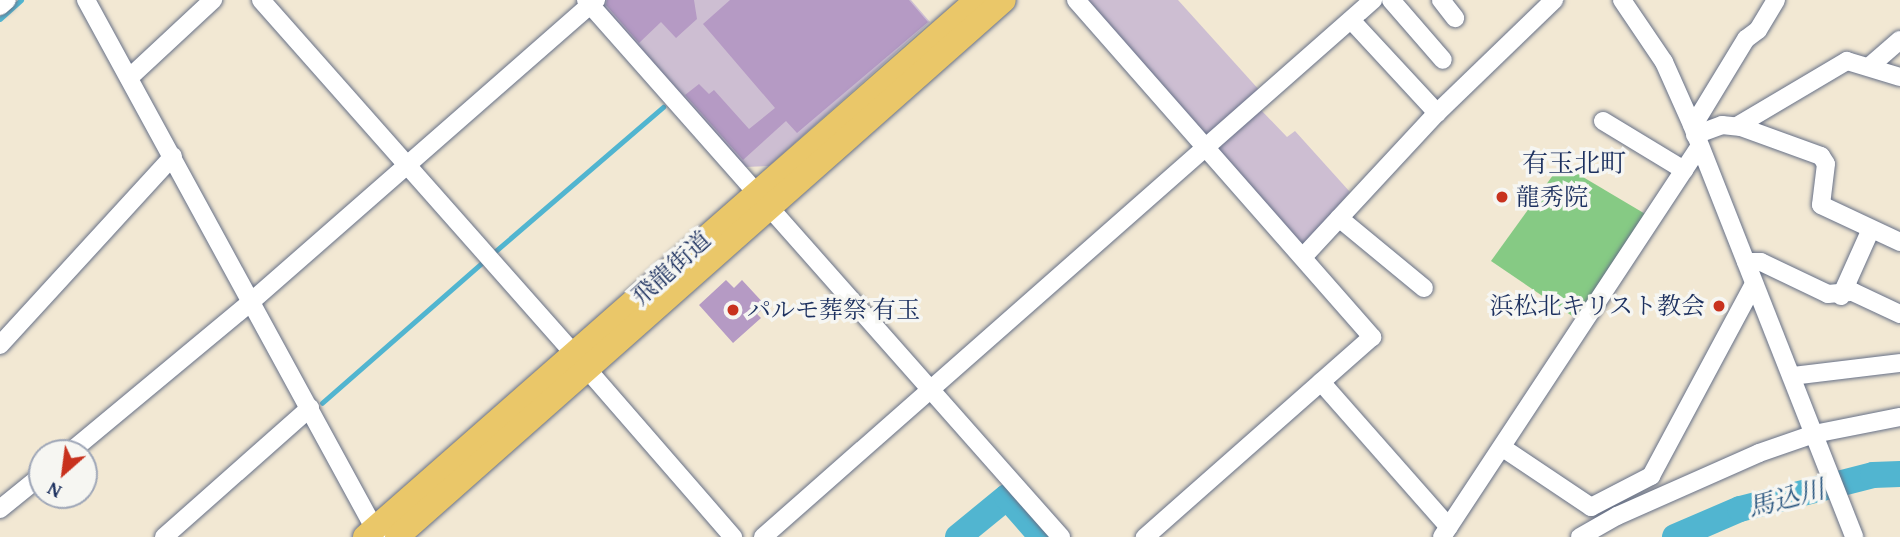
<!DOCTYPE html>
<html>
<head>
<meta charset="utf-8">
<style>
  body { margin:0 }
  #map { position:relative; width:1900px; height:537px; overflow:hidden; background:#f2e8d3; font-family:"Gentium Book Plus","Noto Serif JP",serif }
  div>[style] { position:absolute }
  .industrial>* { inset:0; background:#cdbed2 }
  .green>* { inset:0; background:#86ca84 }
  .stream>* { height:4.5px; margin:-2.25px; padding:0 2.25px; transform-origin:2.25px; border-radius:2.25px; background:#51b5d0 }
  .river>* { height:26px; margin:-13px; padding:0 13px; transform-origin:13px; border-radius:13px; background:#51b5d0 }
  .building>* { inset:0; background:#b59ac4 }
  .roads { filter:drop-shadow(0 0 2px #667087) drop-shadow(0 0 2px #667087) }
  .minor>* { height:18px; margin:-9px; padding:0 9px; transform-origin:9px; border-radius:9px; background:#fff }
  .highway>* { height:24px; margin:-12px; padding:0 12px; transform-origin:12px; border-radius:12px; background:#eac769 }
  .dots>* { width:19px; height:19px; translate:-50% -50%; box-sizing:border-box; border:4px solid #f6f6f2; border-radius:50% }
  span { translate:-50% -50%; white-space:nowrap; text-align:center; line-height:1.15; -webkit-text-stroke:7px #f6f6f2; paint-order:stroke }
  .poi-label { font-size:24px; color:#1b2f5e }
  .left { translate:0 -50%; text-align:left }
  .right { translate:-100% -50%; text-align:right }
  .street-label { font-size:24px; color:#1b2f5e }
  .neighbourhood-label { font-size:26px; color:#1b2f5e }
  .water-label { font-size:26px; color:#2b5780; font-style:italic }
  .north { position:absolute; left:28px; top:439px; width:70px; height:70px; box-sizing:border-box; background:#f6f6f2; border:2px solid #9ea6b7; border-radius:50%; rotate:208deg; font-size:19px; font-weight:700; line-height:28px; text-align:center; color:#1b2f5e }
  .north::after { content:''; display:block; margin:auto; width:24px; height:32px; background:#c8321e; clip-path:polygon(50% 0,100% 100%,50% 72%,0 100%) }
</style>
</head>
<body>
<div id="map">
  <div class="industrial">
    <div style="clip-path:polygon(605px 0,911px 0,930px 22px,769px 166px,745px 167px,602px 5px)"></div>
    <div style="clip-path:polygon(1083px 0,1178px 0,1261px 92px,1207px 141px)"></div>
    <div style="clip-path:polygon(1261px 110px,1287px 137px,1295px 131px,1350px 192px,1303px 247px,1214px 150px)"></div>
  </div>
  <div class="green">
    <div style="clip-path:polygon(1561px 164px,1647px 215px,1578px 320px,1491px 261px)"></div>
  </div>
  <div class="stream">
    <div style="left:0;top:19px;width:28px;rotate:-42deg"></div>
    <div style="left:491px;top:255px;width:227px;rotate:-40.7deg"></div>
    <div style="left:322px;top:403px;width:215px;rotate:-41.2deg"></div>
  </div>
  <div class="river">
    <div style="left:958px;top:537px;width:63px;rotate:-39.2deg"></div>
    <div style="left:1007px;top:497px;width:53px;rotate:48.8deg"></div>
    <div style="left:1675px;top:537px;width:71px;rotate:-23.3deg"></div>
    <div style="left:1740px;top:509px;width:137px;rotate:-14.3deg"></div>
    <div style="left:1873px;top:475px;width:27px;rotate:-2deg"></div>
  </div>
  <div class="building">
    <div style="clip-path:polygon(607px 0,694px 0,697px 19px,676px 38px,661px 22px,639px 43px,606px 5px)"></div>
    <div style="clip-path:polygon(730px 0,909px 0,928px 22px,797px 133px,786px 121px,743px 160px,685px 95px,699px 84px,709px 94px,714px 90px,749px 129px,775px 108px,703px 24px)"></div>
    <div style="clip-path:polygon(726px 280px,734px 288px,742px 280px,766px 306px,757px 314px,761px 318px,733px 343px,699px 305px)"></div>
  </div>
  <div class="roads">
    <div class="minor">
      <div style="left:86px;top:0;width:612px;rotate:61.38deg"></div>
      <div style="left:261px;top:0;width:474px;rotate:48.5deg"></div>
      <div style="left:586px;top:0;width:717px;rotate:48.51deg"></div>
      <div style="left:1076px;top:0;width:449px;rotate:48.7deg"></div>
      <div style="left:1372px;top:337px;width:303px;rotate:138.6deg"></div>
      <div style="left:1391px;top:0;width:79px;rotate:49.1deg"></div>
      <div style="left:1441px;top:0;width:23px;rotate:52deg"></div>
      <div style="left:1622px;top:0;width:75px;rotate:55.9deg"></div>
      <div style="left:1664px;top:62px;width:69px;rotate:66deg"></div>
      <div style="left:1692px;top:125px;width:443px;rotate:68.5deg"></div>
      <div style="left:0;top:6px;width:9px;rotate:-41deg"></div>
      <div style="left:1351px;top:20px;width:127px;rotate:47.2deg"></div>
      <div style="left:1870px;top:66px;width:40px;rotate:-41deg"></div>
      <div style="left:129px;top:78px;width:115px;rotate:-42.9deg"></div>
      <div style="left:1603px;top:121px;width:95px;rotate:31.2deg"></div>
      <div style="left:1693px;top:126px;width:102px;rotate:-58.7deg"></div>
      <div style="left:1746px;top:39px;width:15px;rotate:-37deg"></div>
      <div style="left:1758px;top:30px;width:35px;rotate:-59deg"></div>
      <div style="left:1737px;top:126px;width:128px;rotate:-30.6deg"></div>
      <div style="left:1847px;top:61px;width:55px;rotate:16.8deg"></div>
      <div style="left:1695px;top:135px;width:29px;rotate:-20deg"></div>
      <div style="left:1722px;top:125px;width:19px;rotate:6deg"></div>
      <div style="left:1741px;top:127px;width:85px;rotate:19.9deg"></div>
      <div style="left:1821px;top:156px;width:9px;rotate:58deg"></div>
      <div style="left:1826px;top:164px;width:41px;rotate:97deg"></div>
      <div style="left:1821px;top:205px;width:87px;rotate:25.1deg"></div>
      <div style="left:1339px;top:218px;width:110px;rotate:39.5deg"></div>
      <div style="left:1303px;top:257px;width:197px;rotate:-47.1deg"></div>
      <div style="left:1437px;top:113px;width:163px;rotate:-44deg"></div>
      <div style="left:1746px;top:262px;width:15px"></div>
      <div style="left:1761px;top:262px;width:74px;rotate:25.5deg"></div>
      <div style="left:1828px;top:294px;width:25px;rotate:-5deg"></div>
      <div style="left:1853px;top:292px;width:52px;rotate:25.1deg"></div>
      <div style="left:1841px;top:296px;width:73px;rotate:-65.9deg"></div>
      <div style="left:0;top:345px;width:256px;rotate:-47.5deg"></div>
      <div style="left:587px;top:369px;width:223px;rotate:49deg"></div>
      <div style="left:1792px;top:376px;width:109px;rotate:-6.9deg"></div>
      <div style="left:1321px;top:382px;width:193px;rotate:48.6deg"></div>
      <div style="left:1503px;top:448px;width:106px;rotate:33.8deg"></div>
      <div style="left:1591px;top:507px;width:68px;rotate:-27.3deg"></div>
      <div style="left:1651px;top:476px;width:218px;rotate:-61.8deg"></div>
      <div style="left:69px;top:453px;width:239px;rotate:-39.7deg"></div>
      <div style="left:253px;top:300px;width:456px;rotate:-41.2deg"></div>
      <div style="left:0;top:509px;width:54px;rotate:-39deg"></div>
      <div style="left:164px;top:537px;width:195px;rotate:-41.5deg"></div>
      <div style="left:763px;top:537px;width:813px;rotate:-41.36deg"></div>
      <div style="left:1442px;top:537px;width:467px;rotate:-56.6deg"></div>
      <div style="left:1580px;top:537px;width:43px;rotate:-29.6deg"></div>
      <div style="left:1617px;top:516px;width:155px;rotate:-23.9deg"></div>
      <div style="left:1759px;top:453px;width:58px;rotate:-19.1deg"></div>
      <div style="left:1814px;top:434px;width:88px;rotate:-11.2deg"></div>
    </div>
    <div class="highway">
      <div style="left:365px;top:537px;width:814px;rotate:-41.27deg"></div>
      <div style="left:397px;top:537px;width:810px;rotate:-41.5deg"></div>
    </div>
  </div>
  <div class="dots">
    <div style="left:1502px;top:197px;background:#c8321e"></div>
    <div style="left:1719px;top:306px;background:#c8321e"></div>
    <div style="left:733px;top:310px;background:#c8321e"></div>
  </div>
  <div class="poi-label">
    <span class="left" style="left:1516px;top:197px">龍秀院</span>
    <span class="right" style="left:1705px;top:306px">浜松北キリスト教会</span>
    <span class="left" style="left:747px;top:310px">パルモ葬祭 有玉</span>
  </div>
  <div class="street-label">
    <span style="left:671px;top:268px;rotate:-42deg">飛龍街道</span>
  </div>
  <div class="neighbourhood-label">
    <span style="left:1574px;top:163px">有玉北町</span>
  </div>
  <div class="water-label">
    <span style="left:1786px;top:498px;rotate:-15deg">馬込川</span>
  </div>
  <div class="north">N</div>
</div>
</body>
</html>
